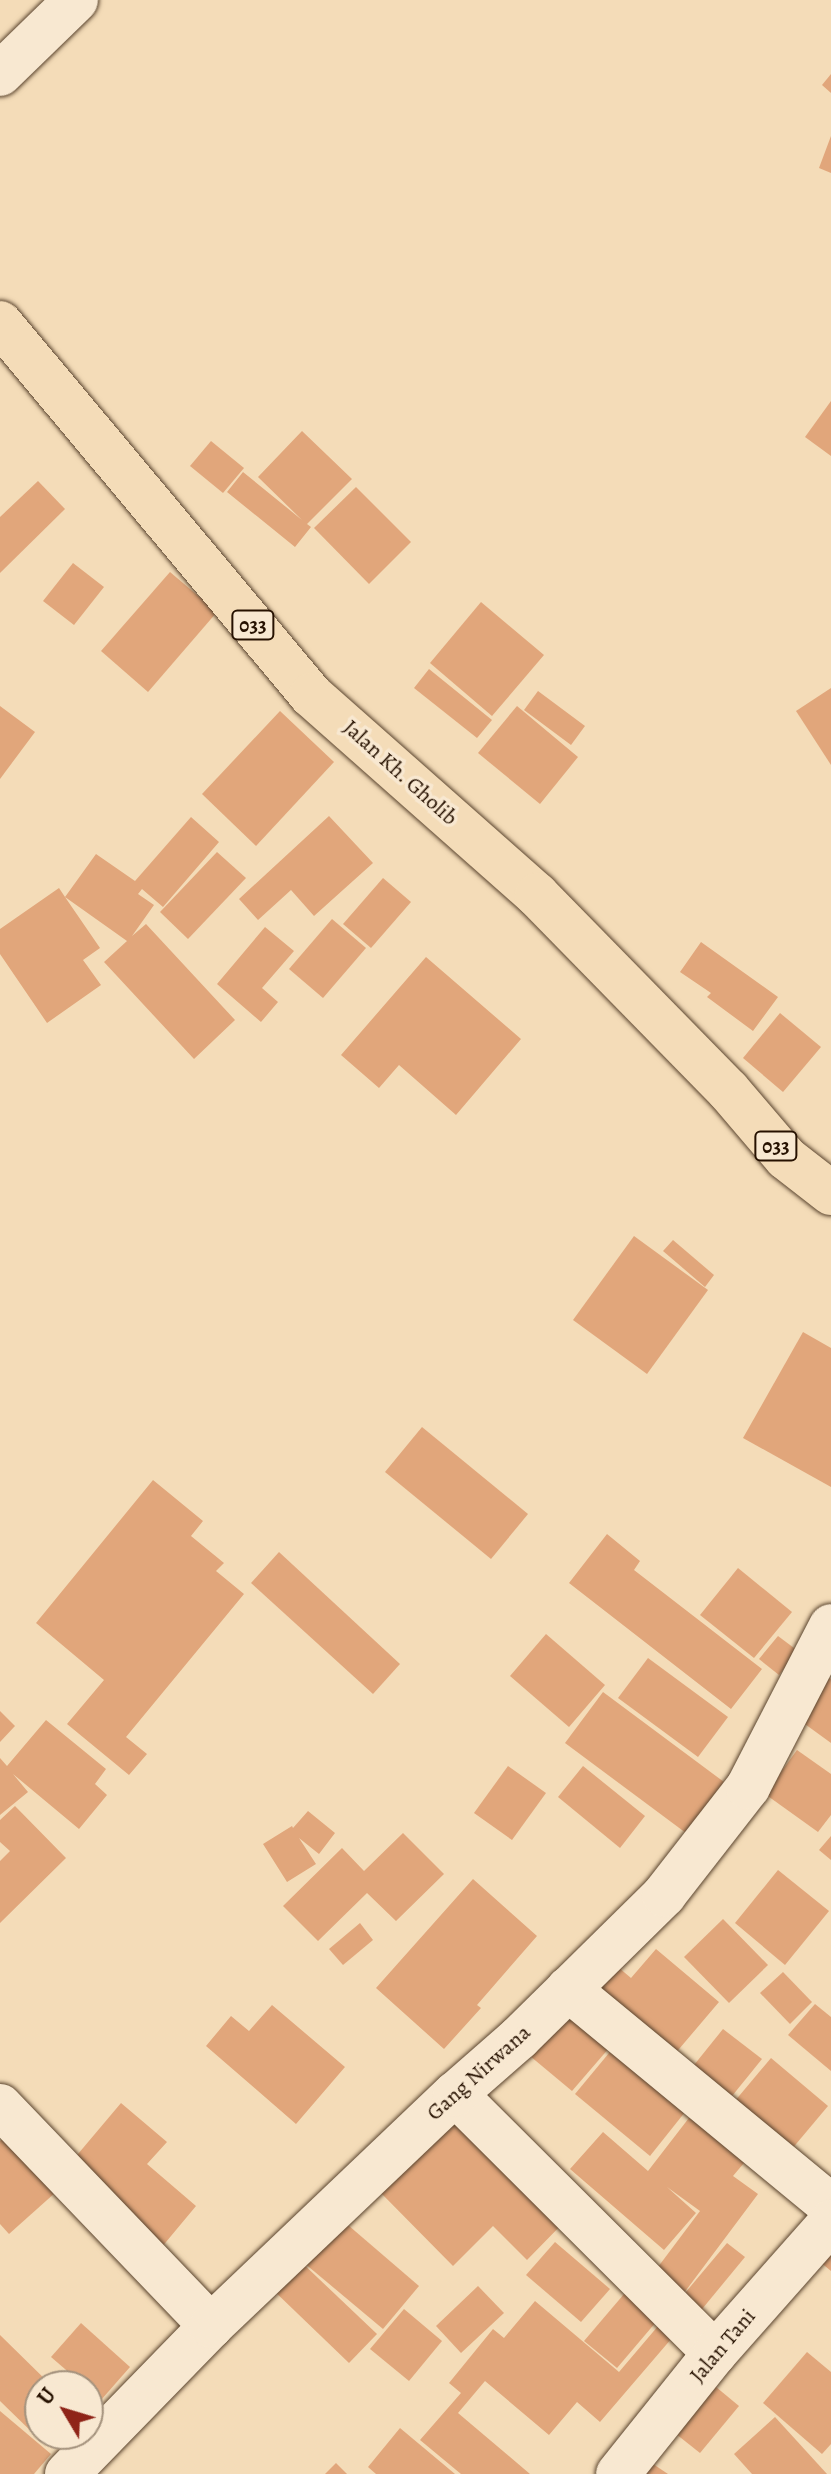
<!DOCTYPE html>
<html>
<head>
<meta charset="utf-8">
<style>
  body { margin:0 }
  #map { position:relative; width:831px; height:2474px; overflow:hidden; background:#f4dcb8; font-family:Alegreya,serif }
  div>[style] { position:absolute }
  .building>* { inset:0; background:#e1a67b }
  .roads { filter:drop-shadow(0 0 2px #5a442e) drop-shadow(0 0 2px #5a442e) }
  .minor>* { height:44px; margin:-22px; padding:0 22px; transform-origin:22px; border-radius:22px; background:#f8e8d1 }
  .primary>* { height:44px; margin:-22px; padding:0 22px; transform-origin:22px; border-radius:22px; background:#f4dcb8 }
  span { translate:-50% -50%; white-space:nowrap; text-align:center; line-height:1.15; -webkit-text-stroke:7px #f8e8d1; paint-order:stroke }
  .shield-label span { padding:2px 6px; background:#f8e8d1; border:2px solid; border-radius:6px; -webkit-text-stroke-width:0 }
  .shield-label { font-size:20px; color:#261100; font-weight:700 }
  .street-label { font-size:22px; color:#261100 }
  .north { position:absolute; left:24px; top:2370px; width:80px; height:80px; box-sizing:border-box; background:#f8e8d1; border:2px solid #a4927d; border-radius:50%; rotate:308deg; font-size:22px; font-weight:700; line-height:32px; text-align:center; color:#261100 }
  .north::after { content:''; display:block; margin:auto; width:28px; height:36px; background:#8f2418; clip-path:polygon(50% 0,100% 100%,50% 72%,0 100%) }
</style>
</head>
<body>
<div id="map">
  <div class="building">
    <div style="clip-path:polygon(831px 74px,831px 93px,822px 85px)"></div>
    <div style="clip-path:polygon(831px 136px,831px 173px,819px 168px)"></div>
    <div style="clip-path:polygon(831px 401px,831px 456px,805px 437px)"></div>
    <div style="clip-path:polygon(302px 431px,352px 479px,307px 524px,311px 527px,295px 547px,227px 492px,243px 472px,302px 520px,258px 477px)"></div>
    <div style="clip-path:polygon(211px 441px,244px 468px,223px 493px,190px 466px)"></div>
    <div style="clip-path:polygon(38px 481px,65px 509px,0 573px,0 517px)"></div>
    <div style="clip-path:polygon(356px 487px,411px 542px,369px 584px,314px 528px)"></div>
    <div style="clip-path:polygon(73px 563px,104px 587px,74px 625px,43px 601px)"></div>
    <div style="clip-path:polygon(170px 572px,217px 612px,148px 692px,101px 651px)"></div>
    <div style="clip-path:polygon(481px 602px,544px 655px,492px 716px,430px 663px)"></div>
    <div style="clip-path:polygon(429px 669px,492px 720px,477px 738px,414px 688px)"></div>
    <div style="clip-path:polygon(831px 688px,831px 765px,796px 711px)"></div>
    <div style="clip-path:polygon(538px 691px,585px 726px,571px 745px,524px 710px)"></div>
    <div style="clip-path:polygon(0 706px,35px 732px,0 779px)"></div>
    <div style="clip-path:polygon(517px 706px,578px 757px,540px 804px,478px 753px)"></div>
    <div style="clip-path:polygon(280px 711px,334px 762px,256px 846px,202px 794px)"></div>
    <div style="clip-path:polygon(329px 816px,373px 863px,314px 916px,291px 890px,258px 920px,239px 899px)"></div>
    <div style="clip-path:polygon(191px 817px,219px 842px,163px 907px,142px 889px,138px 894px,154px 905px,132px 936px,146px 924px,235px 1020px,194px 1059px,104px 962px,127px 941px,65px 897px,100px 948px,83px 960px,101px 985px,47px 1023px,0 954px,0 929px,59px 888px,65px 897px,96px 854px,135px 881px)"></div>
    <div style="clip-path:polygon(217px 852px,246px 878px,188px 939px,160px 912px)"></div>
    <div style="clip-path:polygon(383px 878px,411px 902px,371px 948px,343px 924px)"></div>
    <div style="clip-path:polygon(332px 919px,366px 948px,323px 998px,289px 969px)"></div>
    <div style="clip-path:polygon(265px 927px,294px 951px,262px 988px,278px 1002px,261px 1022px,217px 984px)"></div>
    <div style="clip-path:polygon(701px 942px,778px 997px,753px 1031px,707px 997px,711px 993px,680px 972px)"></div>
    <div style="clip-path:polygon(426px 957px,521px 1039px,456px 1115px,399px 1065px,379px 1088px,341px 1055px)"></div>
    <div style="clip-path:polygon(780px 1013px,821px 1047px,783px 1092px,743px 1058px)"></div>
    <div style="clip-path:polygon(634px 1236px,708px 1290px,647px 1374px,573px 1320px)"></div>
    <div style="clip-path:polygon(673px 1240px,714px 1275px,705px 1287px,663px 1251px)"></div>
    <div style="clip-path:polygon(803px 1332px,831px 1348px,831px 1487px,743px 1438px)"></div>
    <div style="clip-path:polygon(422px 1427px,528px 1514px,491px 1559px,385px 1472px)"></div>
    <div style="clip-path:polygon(153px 1480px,203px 1521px,191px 1536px,224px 1563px,216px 1571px,244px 1594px,126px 1737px,147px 1754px,129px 1775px,67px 1724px,104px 1680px,36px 1623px)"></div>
    <div style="clip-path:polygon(607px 1534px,640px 1561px,634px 1570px,762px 1669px,731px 1709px,569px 1583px)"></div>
    <div style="clip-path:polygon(279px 1552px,400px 1664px,373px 1694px,251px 1583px)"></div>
    <div style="clip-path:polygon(738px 1568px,792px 1612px,754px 1658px,700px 1615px)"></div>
    <div style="clip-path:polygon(546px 1634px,605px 1685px,569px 1727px,510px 1676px)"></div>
    <div style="clip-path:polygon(778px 1636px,798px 1651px,779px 1675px,759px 1659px)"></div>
    <div style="clip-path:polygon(648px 1658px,728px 1717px,698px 1757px,618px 1698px)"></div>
    <div style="clip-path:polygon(829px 1678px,831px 1679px,831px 1743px,798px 1719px)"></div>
    <div style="clip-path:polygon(603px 1692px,724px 1782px,686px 1833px,565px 1743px)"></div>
    <div style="clip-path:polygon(0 1711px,15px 1726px,0 1742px)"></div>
    <div style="clip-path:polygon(46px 1720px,106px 1769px,95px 1784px,107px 1795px,79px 1829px,13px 1774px,28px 1792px,0 1815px,0 1758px,7px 1766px)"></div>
    <div style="clip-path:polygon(797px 1750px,831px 1774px,831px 1815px,818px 1832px,765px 1794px)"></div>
    <div style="clip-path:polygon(508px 1766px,546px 1793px,512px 1840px,474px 1813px)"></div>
    <div style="clip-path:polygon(583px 1766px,645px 1816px,620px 1848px,558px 1797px)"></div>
    <div style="clip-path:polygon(15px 1806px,66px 1858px,0 1923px,0 1861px,10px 1851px,0 1842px,0 1820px)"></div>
    <div style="clip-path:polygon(308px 1811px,335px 1833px,319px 1854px,299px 1838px,316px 1864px,287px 1882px,263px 1844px,292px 1826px,293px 1828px)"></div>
    <div style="clip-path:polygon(403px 1833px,444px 1874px,396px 1921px,367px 1893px,318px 1941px,283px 1906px,342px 1848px,364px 1871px)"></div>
    <div style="clip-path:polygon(831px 1836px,831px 1860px,819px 1850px)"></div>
    <div style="clip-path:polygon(778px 1870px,829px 1911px,785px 1965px,735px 1923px)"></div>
    <div style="clip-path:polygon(473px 1879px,537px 1936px,477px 2005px,481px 2008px,444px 2049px,376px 1988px)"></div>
    <div style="clip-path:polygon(723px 1919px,768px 1965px,729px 2003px,684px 1957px)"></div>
    <div style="clip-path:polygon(360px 1923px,373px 1940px,343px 1965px,329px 1949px)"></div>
    <div style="clip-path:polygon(656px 1949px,719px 2002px,668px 2062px,586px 1992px,612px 1962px,631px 1978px)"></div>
    <div style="clip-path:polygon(783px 1972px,812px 2002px,790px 2024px,760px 1993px)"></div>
    <div style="clip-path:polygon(567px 2000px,616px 2040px,572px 2091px,524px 2051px)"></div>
    <div style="clip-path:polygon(815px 2004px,831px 2017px,831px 2071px,788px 2035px)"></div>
    <div style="clip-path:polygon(272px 2005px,345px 2067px,296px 2124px,206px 2046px,231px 2016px,249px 2031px)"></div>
    <div style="clip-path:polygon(723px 2029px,762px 2059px,728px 2101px,690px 2070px)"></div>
    <div style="clip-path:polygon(619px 2041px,693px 2102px,650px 2156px,575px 2094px)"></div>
    <div style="clip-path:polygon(771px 2058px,828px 2106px,786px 2156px,729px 2108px)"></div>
    <div style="clip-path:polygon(121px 2103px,167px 2142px,147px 2164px,196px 2206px,161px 2248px,67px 2167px)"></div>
    <div style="clip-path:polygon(461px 2111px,568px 2218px,527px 2260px,493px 2226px,453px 2266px,380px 2192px)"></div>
    <div style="clip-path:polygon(692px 2114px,749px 2157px,733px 2176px,758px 2194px,684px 2293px,655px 2271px,700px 2211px,667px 2187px,696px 2213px,664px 2250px,570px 2169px,603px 2132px,648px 2171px)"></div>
    <div style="clip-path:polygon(7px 2136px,56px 2192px,9px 2234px,0 2224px,0 2141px)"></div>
    <div style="clip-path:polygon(334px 2213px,419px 2286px,383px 2329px,297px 2257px)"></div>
    <div style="clip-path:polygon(831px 2237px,831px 2271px,814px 2257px)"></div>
    <div style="clip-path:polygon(555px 2242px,610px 2289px,581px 2322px,526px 2275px)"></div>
    <div style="clip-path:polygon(727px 2243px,745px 2257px,698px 2314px,680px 2299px)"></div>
    <div style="clip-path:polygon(298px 2259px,377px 2334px,349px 2363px,270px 2287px)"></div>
    <div style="clip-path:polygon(478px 2286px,504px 2313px,461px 2353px,436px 2326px)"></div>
    <div style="clip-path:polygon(630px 2287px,662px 2315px,617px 2368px,584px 2341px)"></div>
    <div style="clip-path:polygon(535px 2301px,619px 2372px,664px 2319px,678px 2331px,600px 2422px,577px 2402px,549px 2435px,485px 2381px,458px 2413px,530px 2474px,461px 2474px,420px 2440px,461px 2393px,449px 2383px,493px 2329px,504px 2338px)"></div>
    <div style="clip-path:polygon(404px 2309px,442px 2341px,409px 2381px,370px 2349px)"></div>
    <div style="clip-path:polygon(81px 2323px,130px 2367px,101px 2400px,51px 2357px)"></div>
    <div style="clip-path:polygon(0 2335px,52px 2386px,40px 2386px,40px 2434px,46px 2434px,40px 2440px,0 2401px)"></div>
    <div style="clip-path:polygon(807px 2352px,831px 2372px,831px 2444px,822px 2454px,763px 2403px)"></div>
    <div style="clip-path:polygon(710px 2382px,739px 2406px,700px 2453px,671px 2430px)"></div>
    <div style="clip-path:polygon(0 2411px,51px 2454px,34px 2474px,0 2474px)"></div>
    <div style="clip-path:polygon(775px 2417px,827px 2474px,752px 2474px,734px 2454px)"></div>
    <div style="clip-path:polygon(400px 2428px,455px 2474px,376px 2474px,368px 2467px)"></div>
    <div style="clip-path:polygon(644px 2458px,668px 2474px,633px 2474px)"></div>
    <div style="clip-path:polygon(336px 2463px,347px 2474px,325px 2474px)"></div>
  </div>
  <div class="roads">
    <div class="minor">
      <div style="left:0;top:74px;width:106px;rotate:-44.2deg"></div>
      <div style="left:568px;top:1989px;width:341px;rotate:39.5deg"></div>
      <div style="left:455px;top:2094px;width:367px;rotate:44.9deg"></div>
      <div style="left:0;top:2106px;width:305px;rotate:46.2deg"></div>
      <div style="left:67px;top:2474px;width:206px;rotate:-45.8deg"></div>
      <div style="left:211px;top:2326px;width:337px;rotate:-43.6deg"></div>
      <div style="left:455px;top:2094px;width:85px;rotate:-41.2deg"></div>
      <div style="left:519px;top:2038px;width:204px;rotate:-44.6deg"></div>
      <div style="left:664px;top:1895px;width:137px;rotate:-52.1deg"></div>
      <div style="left:748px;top:1787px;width:181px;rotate:-62.7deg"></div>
      <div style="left:618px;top:2474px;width:155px;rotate:-51.3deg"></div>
      <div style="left:715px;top:2353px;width:175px;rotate:-48.5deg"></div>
    </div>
    <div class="primary">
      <div style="left:0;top:323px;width:485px;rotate:50.1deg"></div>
      <div style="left:311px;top:695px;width:302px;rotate:41.5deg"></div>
      <div style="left:537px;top:895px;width:273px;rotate:45.6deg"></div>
      <div style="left:728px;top:1090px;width:89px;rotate:49.5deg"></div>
      <div style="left:786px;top:1158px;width:57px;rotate:37.9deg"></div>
    </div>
  </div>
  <div class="shield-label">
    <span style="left:253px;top:625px">033</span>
    <span style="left:776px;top:1146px">033</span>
  </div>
  <div class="street-label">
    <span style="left:400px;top:773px;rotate:42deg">Jalan Kh. Gholib</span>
    <span style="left:479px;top:2073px;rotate:-42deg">Gang Nirwana</span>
    <span style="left:723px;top:2346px;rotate:-50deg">Jalan Tani</span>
  </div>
  <div class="north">U</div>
</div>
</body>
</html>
